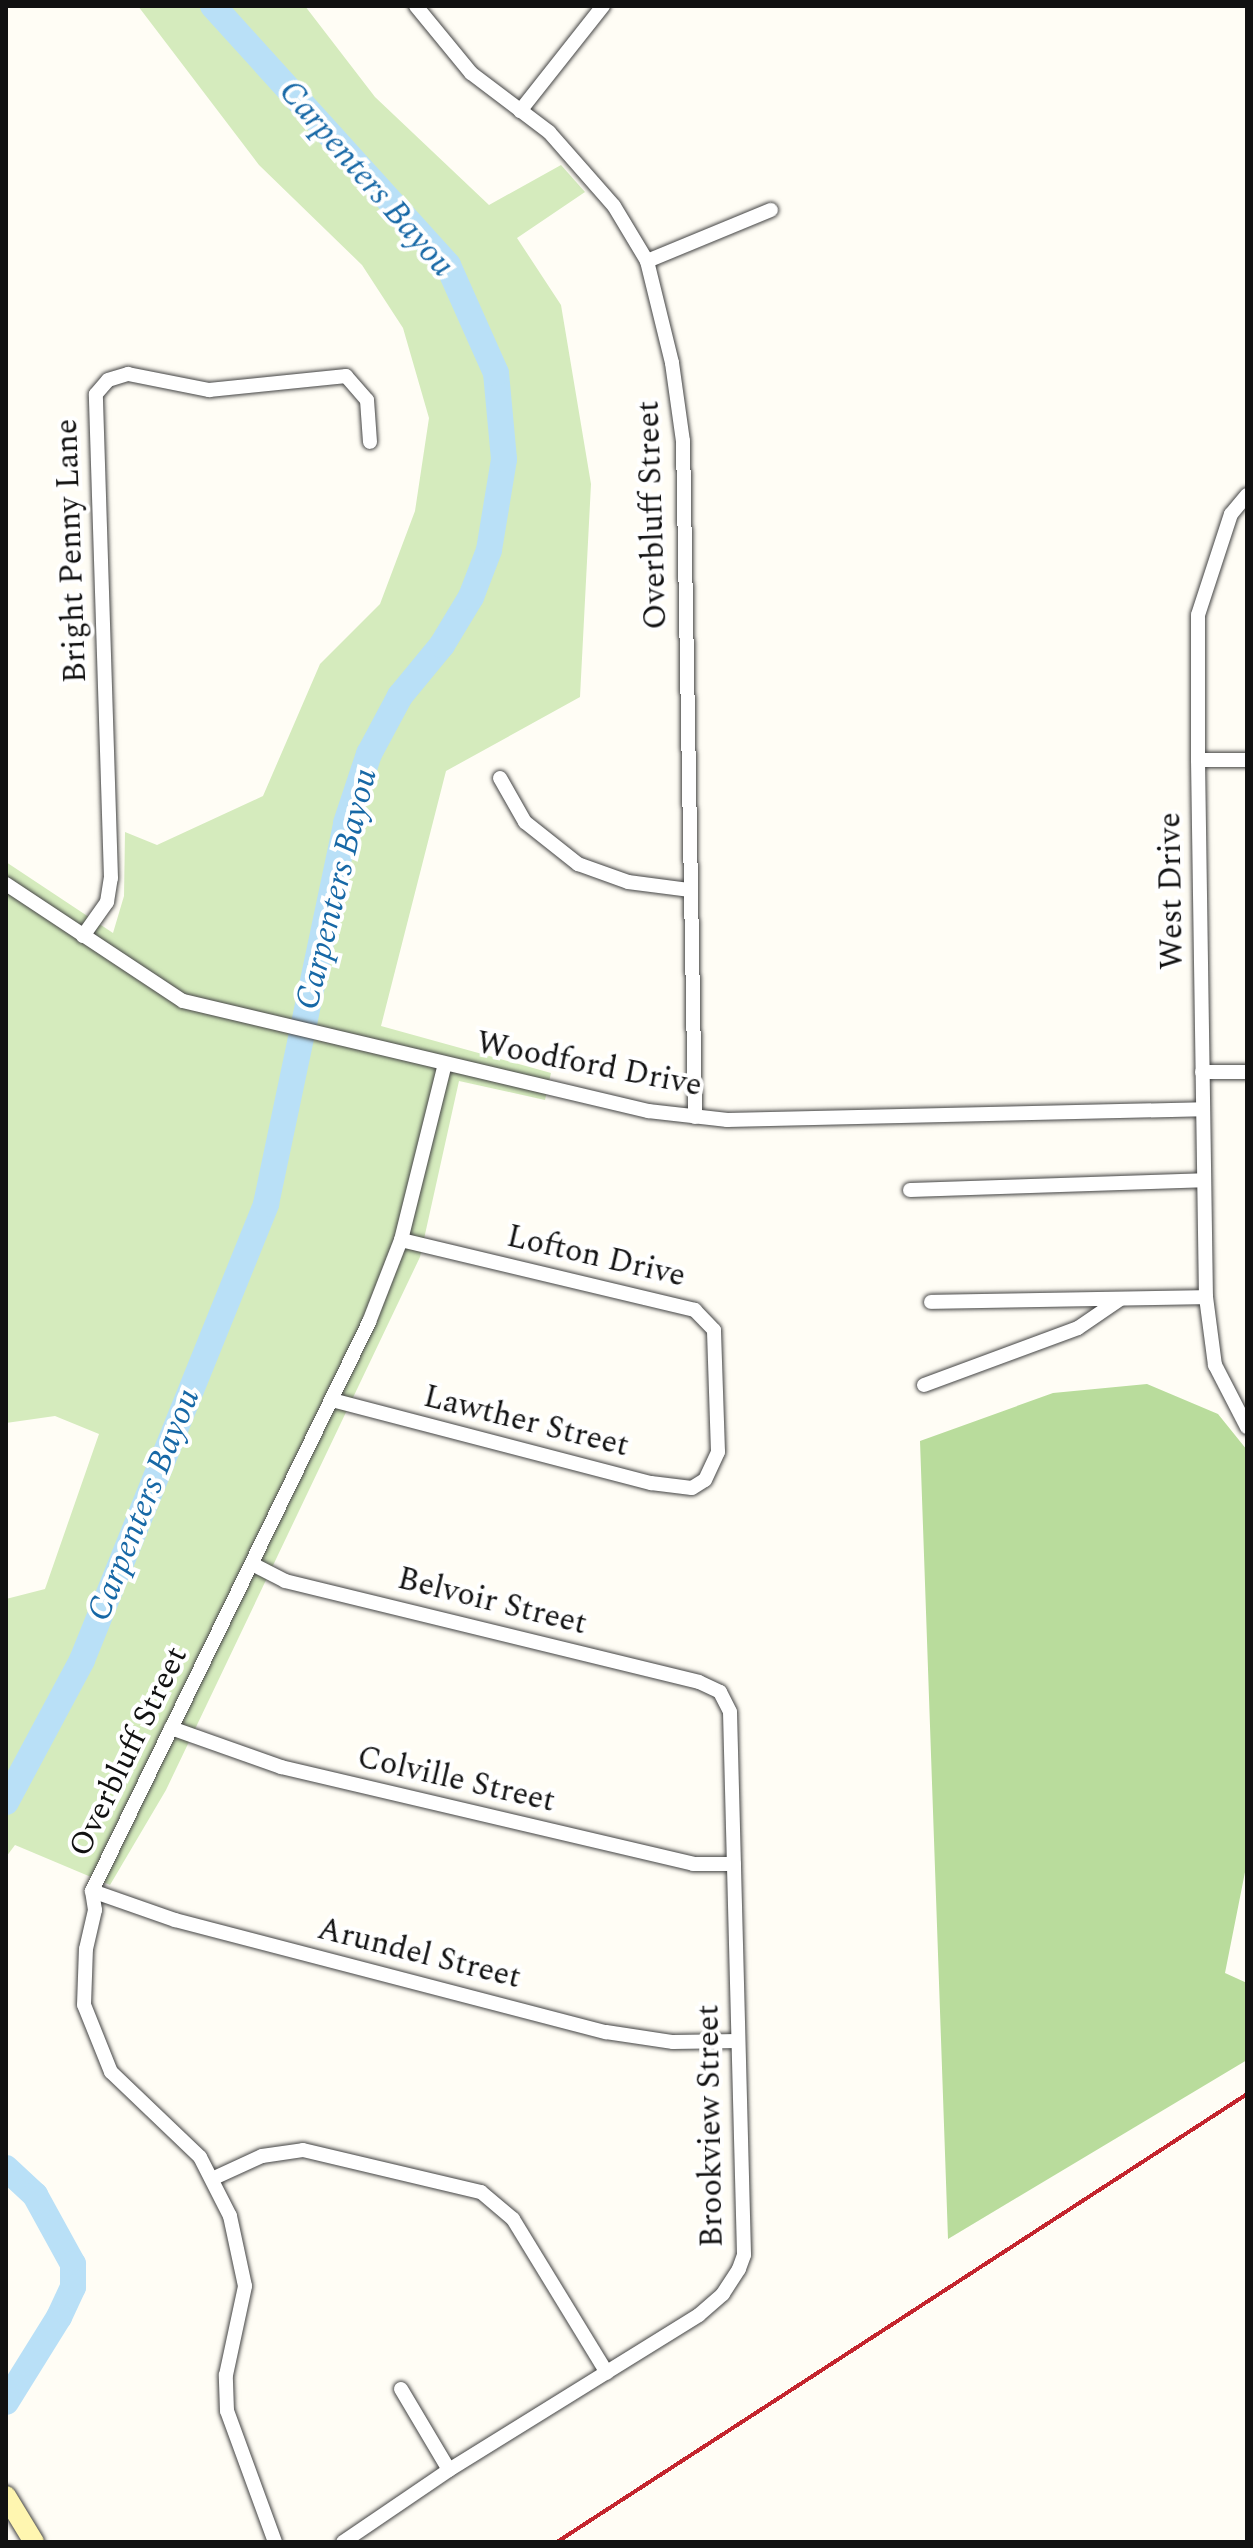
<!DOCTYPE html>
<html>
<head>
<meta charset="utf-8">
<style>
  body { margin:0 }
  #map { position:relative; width:1253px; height:2548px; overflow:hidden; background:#fffdf5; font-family:Spectral,serif }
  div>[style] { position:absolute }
  .green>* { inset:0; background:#d5ebbd }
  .forest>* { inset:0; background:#b9dc9c }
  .river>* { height:26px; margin:-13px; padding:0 13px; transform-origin:13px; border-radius:13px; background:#b9e0f7 }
  .roads { filter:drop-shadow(0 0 2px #444) drop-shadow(0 0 2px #444) }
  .street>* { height:14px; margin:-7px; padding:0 7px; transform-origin:7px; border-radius:7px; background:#fff }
  .secondary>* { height:20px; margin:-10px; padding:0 10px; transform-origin:10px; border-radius:10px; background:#fff6b0 }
  .rail>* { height:4px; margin:-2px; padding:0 2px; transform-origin:2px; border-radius:2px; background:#c4262e }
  span { translate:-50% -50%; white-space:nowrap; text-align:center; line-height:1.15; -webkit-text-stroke:8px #fff; paint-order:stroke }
  .street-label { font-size:32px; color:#111 }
  .water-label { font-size:34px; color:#1768a6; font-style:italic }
  .frame { position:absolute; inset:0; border:8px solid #111; pointer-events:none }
</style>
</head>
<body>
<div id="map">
  <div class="green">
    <div style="clip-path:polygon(138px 6px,305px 6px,375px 97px,489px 205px,561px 165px,585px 192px,517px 238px,561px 305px,591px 484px,580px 697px,446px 771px,381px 1026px,551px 1073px,545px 1100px,459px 1081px,420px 1257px,166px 1790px,110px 1885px,15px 1845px,6px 1857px,6px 1599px,45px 1589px,99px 1434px,55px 1416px,6px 1423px,6px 862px,113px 933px,124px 896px,125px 832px,157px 845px,263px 796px,320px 664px,380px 604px,415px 511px,429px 418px,403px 328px,362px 265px,259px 165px)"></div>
  </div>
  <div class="forest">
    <div style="clip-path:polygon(1147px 1384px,1218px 1414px,1247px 1450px,1247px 1862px,1225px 1973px,1247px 1983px,1247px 2060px,948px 2239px,920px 1441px,1053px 1393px)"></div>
  </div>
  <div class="river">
    <div style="left:6px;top:1802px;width:161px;rotate:-61.8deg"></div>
    <div style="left:82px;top:1660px;width:492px;rotate:-68deg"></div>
    <div style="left:266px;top:1204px;width:389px;rotate:-78.1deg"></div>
    <div style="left:346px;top:823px;width:73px;rotate:-71.6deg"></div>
    <div style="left:369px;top:754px;width:66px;rotate:-61.9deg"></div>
    <div style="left:400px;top:696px;width:66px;rotate:-50.5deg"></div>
    <div style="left:442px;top:645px;width:56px;rotate:-58.9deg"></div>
    <div style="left:471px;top:597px;width:50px;rotate:-69deg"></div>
    <div style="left:489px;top:550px;width:92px;rotate:-80.6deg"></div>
    <div style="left:504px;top:459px;width:86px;rotate:-95.3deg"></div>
    <div style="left:496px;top:373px;width:118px;rotate:-114deg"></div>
    <div style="left:448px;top:265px;width:350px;rotate:-132.2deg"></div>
    <div style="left:6px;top:2168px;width:40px;rotate:43deg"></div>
    <div style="left:35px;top:2195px;width:79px;rotate:61.2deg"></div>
    <div style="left:73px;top:2264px;width:23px;rotate:90deg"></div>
    <div style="left:73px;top:2287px;width:33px;rotate:115deg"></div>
    <div style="left:59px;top:2317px;width:100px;rotate:121.9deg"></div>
  </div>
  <div class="roads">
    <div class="street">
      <div style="left:416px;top:6px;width:87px;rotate:50.6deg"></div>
      <div style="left:471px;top:73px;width:98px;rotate:37.1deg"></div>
      <div style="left:549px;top:132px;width:98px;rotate:48.7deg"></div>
      <div style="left:614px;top:206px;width:64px;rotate:59deg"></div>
      <div style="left:647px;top:261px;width:105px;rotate:76.2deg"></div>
      <div style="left:672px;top:363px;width:79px;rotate:82deg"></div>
      <div style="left:683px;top:441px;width:676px;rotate:88.98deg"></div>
      <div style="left:520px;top:111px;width:134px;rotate:-51.7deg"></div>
      <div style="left:647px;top:261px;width:134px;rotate:-22.4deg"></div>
      <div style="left:1247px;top:495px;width:25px;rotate:130deg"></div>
      <div style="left:1231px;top:514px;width:106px;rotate:108.1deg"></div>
      <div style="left:1198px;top:615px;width:145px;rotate:90deg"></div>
      <div style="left:1198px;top:760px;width:537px;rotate:89.15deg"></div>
      <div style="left:1206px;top:1297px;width:69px;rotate:82.5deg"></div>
      <div style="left:1215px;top:1365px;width:70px;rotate:62.7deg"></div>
      <div style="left:1198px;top:760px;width:49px"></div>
      <div style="left:500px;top:778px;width:51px;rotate:60.4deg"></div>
      <div style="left:525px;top:822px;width:68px;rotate:38.4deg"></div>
      <div style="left:578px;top:864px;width:53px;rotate:19.8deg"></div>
      <div style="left:628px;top:882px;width:63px;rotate:7.4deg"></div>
      <div style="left:6px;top:884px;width:212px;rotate:33.5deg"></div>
      <div style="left:183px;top:1001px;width:478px;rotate:13.3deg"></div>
      <div style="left:648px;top:1111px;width:80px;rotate:6.5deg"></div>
      <div style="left:727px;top:1120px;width:476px;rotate:-1.3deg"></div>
      <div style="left:83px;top:936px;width:42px;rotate:-54.8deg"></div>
      <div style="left:107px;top:902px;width:24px;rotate:-81deg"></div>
      <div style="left:111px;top:878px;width:484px;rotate:-91.8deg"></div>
      <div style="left:96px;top:394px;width:18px;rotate:-49deg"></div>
      <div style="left:108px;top:380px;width:21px;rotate:-17deg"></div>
      <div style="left:128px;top:374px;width:83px;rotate:11.2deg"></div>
      <div style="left:209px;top:390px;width:138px;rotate:-5.8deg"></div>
      <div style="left:346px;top:376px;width:32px;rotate:49deg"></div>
      <div style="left:367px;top:400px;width:42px;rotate:85.9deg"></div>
      <div style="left:1202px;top:1072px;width:45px"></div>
      <div style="left:910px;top:1190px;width:294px;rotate:-1.9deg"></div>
      <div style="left:931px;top:1302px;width:275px;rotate:-1deg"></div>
      <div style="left:924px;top:1385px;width:164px;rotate:-20.3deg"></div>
      <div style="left:1078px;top:1328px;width:50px;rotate:-34.3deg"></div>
      <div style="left:332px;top:1400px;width:330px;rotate:14.6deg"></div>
      <div style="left:651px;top:1483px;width:41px;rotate:7deg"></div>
      <div style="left:692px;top:1488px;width:15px;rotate:-32deg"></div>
      <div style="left:705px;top:1480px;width:31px;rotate:-65deg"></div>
      <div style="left:718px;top:1452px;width:122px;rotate:-91.9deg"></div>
      <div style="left:714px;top:1330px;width:28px;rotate:-134deg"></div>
      <div style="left:695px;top:1310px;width:302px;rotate:-166.6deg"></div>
      <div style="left:252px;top:1564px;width:37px;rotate:27deg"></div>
      <div style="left:285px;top:1581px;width:426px;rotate:13.7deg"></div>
      <div style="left:699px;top:1682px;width:23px;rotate:25deg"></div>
      <div style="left:720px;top:1692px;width:22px;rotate:63deg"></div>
      <div style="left:730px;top:1712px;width:543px;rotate:88.52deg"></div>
      <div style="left:744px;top:2255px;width:15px;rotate:110deg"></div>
      <div style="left:739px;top:2269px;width:30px;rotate:123deg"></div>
      <div style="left:723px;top:2294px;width:32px;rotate:139deg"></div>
      <div style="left:699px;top:2315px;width:294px;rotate:148.2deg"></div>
      <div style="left:449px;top:2470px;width:128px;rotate:145.8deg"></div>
      <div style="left:171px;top:1728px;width:117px;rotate:19.5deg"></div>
      <div style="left:281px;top:1767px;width:423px;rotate:13.2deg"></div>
      <div style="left:693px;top:1864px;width:41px"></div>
      <div style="left:92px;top:1891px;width:88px;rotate:19.3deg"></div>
      <div style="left:175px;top:1920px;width:445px;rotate:14.6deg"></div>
      <div style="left:606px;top:2032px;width:68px;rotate:8.5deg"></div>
      <div style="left:673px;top:2042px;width:65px;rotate:-0.9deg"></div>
      <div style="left:214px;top:2178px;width:53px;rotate:-24.6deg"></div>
      <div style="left:262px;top:2156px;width:41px;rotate:-8.3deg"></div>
      <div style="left:303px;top:2150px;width:183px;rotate:13.3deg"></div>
      <div style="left:481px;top:2192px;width:42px;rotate:40.2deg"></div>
      <div style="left:513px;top:2219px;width:180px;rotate:58.6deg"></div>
      <div style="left:401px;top:2389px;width:94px;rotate:59.3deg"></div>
      <div style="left:275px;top:2542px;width:140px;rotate:-110.1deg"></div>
      <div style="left:227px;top:2411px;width:36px;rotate:-92deg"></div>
      <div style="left:226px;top:2375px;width:91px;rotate:-77.9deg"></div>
      <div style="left:245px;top:2286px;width:72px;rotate:-102.1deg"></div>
      <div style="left:230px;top:2216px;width:66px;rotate:-117deg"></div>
      <div style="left:200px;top:2157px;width:123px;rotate:-136.3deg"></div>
      <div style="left:111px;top:2072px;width:72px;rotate:-111.9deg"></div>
      <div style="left:84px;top:2005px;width:56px;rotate:-88deg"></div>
      <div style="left:86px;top:1949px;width:40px;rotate:-77deg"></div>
      <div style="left:95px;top:1910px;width:19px;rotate:-99deg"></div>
      <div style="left:92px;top:1891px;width:633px;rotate:-64.04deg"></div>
      <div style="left:369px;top:1322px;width:88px;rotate:-68.7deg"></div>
      <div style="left:401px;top:1240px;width:181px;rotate:-76deg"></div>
    </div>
    <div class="secondary">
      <div style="left:6px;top:2496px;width:54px;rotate:58.7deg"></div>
    </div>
  </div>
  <div class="rail">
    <div style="left:557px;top:2542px;width:823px;rotate:-32.99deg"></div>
  </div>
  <div class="street-label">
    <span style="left:653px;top:515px;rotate:-92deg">Overbluff Street</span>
    <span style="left:72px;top:551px;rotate:-92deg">Bright Penny Lane</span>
    <span style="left:1172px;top:891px;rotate:-91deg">West Drive</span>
    <span style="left:589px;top:1065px;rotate:11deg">Woodford Drive</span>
    <span style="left:596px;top:1257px;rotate:13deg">Lofton Drive</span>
    <span style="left:526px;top:1422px;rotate:14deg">Lawther Street</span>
    <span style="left:492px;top:1602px;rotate:14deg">Belvoir Street</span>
    <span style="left:129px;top:1752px;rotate:-64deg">Overbluff Street</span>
    <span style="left:456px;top:1780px;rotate:13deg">Colville Street</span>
    <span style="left:419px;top:1954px;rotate:14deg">Arundel Street</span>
    <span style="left:711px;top:2126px;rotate:-91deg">Brookview Street</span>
  </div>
  <div class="water-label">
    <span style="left:366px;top:179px;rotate:49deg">Carpenters Bayou</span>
    <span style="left:337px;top:889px;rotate:-76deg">Carpenters Bayou</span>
    <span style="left:144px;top:1505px;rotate:-68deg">Carpenters Bayou</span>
  </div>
  <div class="frame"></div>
</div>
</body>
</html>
